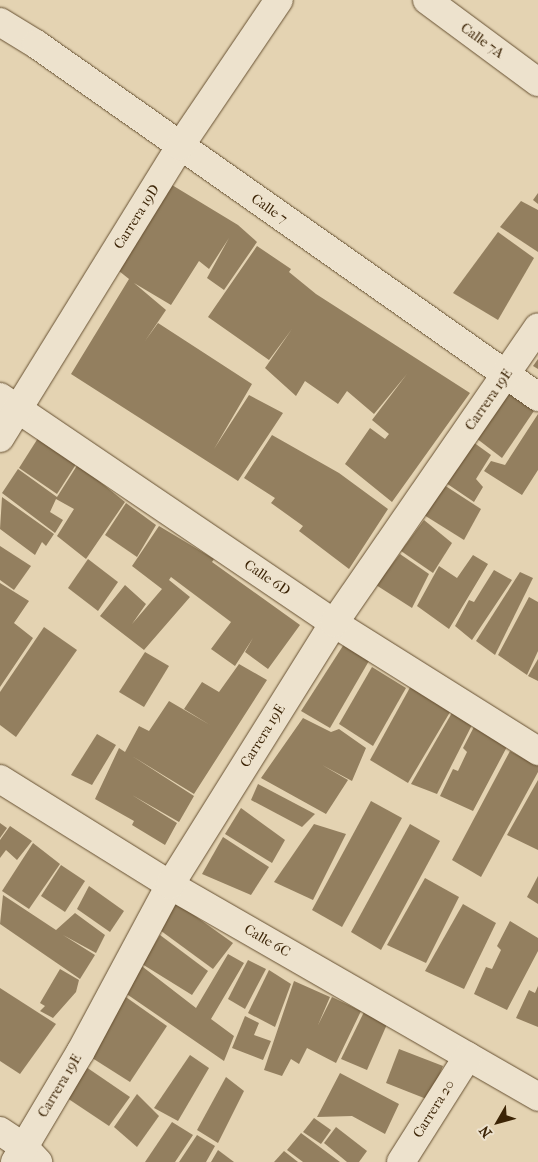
<!DOCTYPE html>
<html>
<head>
<meta charset="utf-8">
<style>
  body { margin:0 }
  #map { position:relative; width:538px; height:1162px; overflow:hidden; background:#e4d3b2; font-family:"IM FELL French Canon",serif }
  div>[style] { position:absolute }
  .building>* { inset:0; background:#937f5f }
  .roads { filter:drop-shadow(0 0 1px #665031) drop-shadow(0 0 1px #665031) }
  .minor>* { height:28px; margin:-14px; padding:0 14px; transform-origin:14px; border-radius:14px; background:#ede2cd }
  span { translate:-50% -50%; white-space:nowrap; text-align:center; line-height:1.15; -webkit-text-stroke:4px #ede2cd; paint-order:stroke }
  .street-label { font-size:14px; color:#3c2406 }
  .north { position:absolute; left:473px; top:1097px; width:50px; height:50px; -webkit-text-stroke:4px #ede2cd; paint-order:stroke; rotate:232deg; font-size:14px; font-weight:700; line-height:20px; text-align:center; color:#3c2406 }
  .north::after { content:''; display:block; margin:auto; width:18px; height:22px; background:#3c2406; clip-path:polygon(50% 0,100% 100%,50% 72%,0 100%) }
</style>
</head>
<body>
<div id="map">
  <div class="building">
    <div style="clip-path:polygon(172px 185px,238px 225px,257px 242px,224px 290px,207px 278px,229px 238px,209px 269px,199px 261px,171px 305px,134px 283px,166px 310px,145px 341px,158px 323px,252px 384px,214px 449px,249px 395px,283px 413px,238px 481px,71px 374px,129px 279px,119px 271px)"></div>
    <div style="clip-path:polygon(538px 193px,538px 204px,533px 200px)"></div>
    <div style="clip-path:polygon(521px 201px,538px 210px,538px 252px,500px 227px)"></div>
    <div style="clip-path:polygon(498px 232px,534px 258px,498px 320px,453px 293px)"></div>
    <div style="clip-path:polygon(257px 246px,291px 269px,289px 272px,316px 294px,470px 393px,392px 502px,345px 464px,370px 428px,385px 439px,389px 434px,372px 420px,407px 374px,374px 414px,347px 391px,338px 404px,305px 381px,296px 396px,265px 368px,292px 329px,269px 360px,208px 317px)"></div>
    <div style="clip-path:polygon(538px 359px,538px 369px,533px 366px)"></div>
    <div style="clip-path:polygon(511px 385px,538px 405px,502px 458px,476px 438px)"></div>
    <div style="clip-path:polygon(538px 414px,538px 470px,522px 495px,484px 471px,491px 461px,505px 465px)"></div>
    <div style="clip-path:polygon(40px 435px,80px 458px,57px 494px,19px 468px)"></div>
    <div style="clip-path:polygon(272px 435px,339px 473px,388px 509px,349px 569px,299px 531px,303px 526px,271px 503px,275px 498px,244px 478px)"></div>
    <div style="clip-path:polygon(473px 442px,491px 455px,476px 479px,483px 487px,474px 502px,446px 483px)"></div>
    <div style="clip-path:polygon(78px 464px,125px 502px,86px 559px,57px 536px,74px 509px,56px 499px,50px 512px,63px 520px,55px 533px,2px 493px,18px 469px,57px 497px)"></div>
    <div style="clip-path:polygon(444px 485px,481px 509px,464px 540px,424px 515px)"></div>
    <div style="clip-path:polygon(2px 497px,54px 534px,46px 546px,42px 542px,35px 555px,0 529px)"></div>
    <div style="clip-path:polygon(126px 503px,156px 525px,137px 557px,105px 535px)"></div>
    <div style="clip-path:polygon(424px 520px,452px 543px,433px 573px,401px 551px)"></div>
    <div style="clip-path:polygon(159px 526px,214px 559px,212px 562px,300px 625px,268px 669px,245px 652px,253px 638px,235px 666px,211px 649px,231px 622px,171px 577px,169px 580px,190px 597px,144px 650px,100px 616px,125px 585px,146px 604px,132px 624px,162px 589px,132px 566px)"></div>
    <div style="clip-path:polygon(0 546px,31px 566px,14px 590px,0 580px)"></div>
    <div style="clip-path:polygon(400px 554px,429px 574px,412px 608px,376px 585px)"></div>
    <div style="clip-path:polygon(473px 555px,488px 564px,449px 629px,417px 606px,439px 566px,457px 578px)"></div>
    <div style="clip-path:polygon(88px 559px,118px 582px,98px 611px,68px 588px)"></div>
    <div style="clip-path:polygon(494px 570px,512px 580px,472px 640px,455px 626px,469px 600px,474px 602px)"></div>
    <div style="clip-path:polygon(520px 572px,533px 578px,495px 655px,476px 641px)"></div>
    <div style="clip-path:polygon(0 583px,29px 601px,14px 623px,33px 638px,0 687px)"></div>
    <div style="clip-path:polygon(529px 597px,538px 602px,538px 651px,527px 675px,498px 655px)"></div>
    <div style="clip-path:polygon(44px 627px,77px 650px,16px 737px,0 725px,0 692px)"></div>
    <div style="clip-path:polygon(348px 638px,373px 654px,330px 728px,301px 711px)"></div>
    <div style="clip-path:polygon(145px 652px,169px 666px,144px 707px,119px 692px)"></div>
    <div style="clip-path:polygon(538px 659px,538px 681px,528px 676px)"></div>
    <div style="clip-path:polygon(239px 664px,267px 680px,194px 794px,132px 756px,194px 796px,179px 822px,132px 795px,177px 823px,165px 845px,132px 825px,134px 821px,95px 799px,119px 748px,125px 752px,139px 726px,149px 731px,169px 701px,210px 725px,184px 709px,202px 682px,219px 692px)"></div>
    <div style="clip-path:polygon(372px 667px,406px 688px,373px 746px,339px 724px)"></div>
    <div style="clip-path:polygon(413px 682px,453px 707px,408px 783px,370px 760px)"></div>
    <div style="clip-path:polygon(453px 711px,473px 723px,437px 794px,411px 784px)"></div>
    <div style="clip-path:polygon(303px 718px,331px 732px,339px 729px,366px 748px,352px 781px,322px 765px,348px 780px,326px 814px,261px 778px)"></div>
    <div style="clip-path:polygon(476px 723px,509px 743px,473px 811px,440px 796px,453px 769px,458px 771px,467px 752px,463px 748px)"></div>
    <div style="clip-path:polygon(97px 734px,116px 745px,92px 785px,71px 775px)"></div>
    <div style="clip-path:polygon(510px 751px,538px 766px,538px 772px,481px 877px,452px 860px)"></div>
    <div style="clip-path:polygon(538px 780px,538px 850px,507px 835px)"></div>
    <div style="clip-path:polygon(258px 784px,315px 814px,302px 827px,251px 800px)"></div>
    <div style="clip-path:polygon(371px 801px,402px 818px,342px 927px,312px 910px)"></div>
    <div style="clip-path:polygon(241px 808px,285px 840px,272px 863px,225px 834px)"></div>
    <div style="clip-path:polygon(0 823px,7px 828px,0 838px)"></div>
    <div style="clip-path:polygon(314px 824px,346px 834px,313px 900px,274px 882px)"></div>
    <div style="clip-path:polygon(410px 824px,440px 841px,381px 950px,351px 932px)"></div>
    <div style="clip-path:polygon(10px 826px,32px 841px,17px 860px,6px 850px,0 858px,0 840px)"></div>
    <div style="clip-path:polygon(223px 837px,269px 867px,251px 895px,202px 874px)"></div>
    <div style="clip-path:polygon(33px 843px,60px 864px,29px 909px,2px 891px)"></div>
    <div style="clip-path:polygon(61px 865px,85px 881px,65px 912px,41px 896px)"></div>
    <div style="clip-path:polygon(538px 876px,538px 904px,527px 897px)"></div>
    <div style="clip-path:polygon(425px 878px,459px 897px,426px 963px,387px 945px)"></div>
    <div style="clip-path:polygon(89px 886px,124px 911px,110px 932px,77px 909px)"></div>
    <div style="clip-path:polygon(3px 895px,56px 930px,75px 913px,105px 935px,96px 953px,63px 935px,95px 955px,80px 979px,0 924px)"></div>
    <div style="clip-path:polygon(170px 898px,233px 943px,213px 969px,153px 925px)"></div>
    <div style="clip-path:polygon(463px 904px,496px 923px,464px 989px,425px 971px)"></div>
    <div style="clip-path:polygon(510px 921px,538px 938px,538px 951px,507px 1010px,474px 994px,486px 967px,492px 969px,501px 950px,497px 946px)"></div>
    <div style="clip-path:polygon(160px 935px,208px 971px,192px 995px,142px 964px)"></div>
    <div style="clip-path:polygon(228px 954px,244px 963px,211px 1019px,234px 1036px,224px 1061px,115px 986px,130px 957px,196px 1008px)"></div>
    <div style="clip-path:polygon(248px 960px,266px 969px,245px 1009px,228px 999px)"></div>
    <div style="clip-path:polygon(60px 969px,79px 980px,76px 992px,53px 1018px,40px 1011px,45px 1006px,40px 1003px)"></div>
    <div style="clip-path:polygon(269px 970px,291px 984px,275px 1027px,248px 1013px)"></div>
    <div style="clip-path:polygon(294px 981px,330px 997px,318px 1025px,332px 997px,361px 1011px,336px 1063px,307px 1048px,299px 1064px,291px 1059px,282px 1076px,264px 1070px)"></div>
    <div style="clip-path:polygon(538px 986px,538px 1027px,516px 1018px,529px 990px,535px 993px)"></div>
    <div style="clip-path:polygon(0 988px,56px 1024px,20px 1074px,0 1061px)"></div>
    <div style="clip-path:polygon(123px 995px,167px 1026px,130px 1082px,89px 1056px)"></div>
    <div style="clip-path:polygon(364px 1012px,388px 1022px,367px 1070px,341px 1059px)"></div>
    <div style="clip-path:polygon(245px 1016px,259px 1023px,254px 1035px,271px 1041px,263px 1060px,232px 1048px)"></div>
    <div style="clip-path:polygon(399px 1049px,443px 1066px,429px 1100px,386px 1083px)"></div>
    <div style="clip-path:polygon(190px 1055px,209px 1068px,178px 1121px,154px 1108px)"></div>
    <div style="clip-path:polygon(70px 1056px,130px 1097px,109px 1126px,52px 1088px)"></div>
    <div style="clip-path:polygon(340px 1073px,399px 1104px,385px 1134px,352px 1116px,317px 1117px)"></div>
    <div style="clip-path:polygon(226px 1077px,244px 1091px,218px 1143px,197px 1130px)"></div>
    <div style="clip-path:polygon(137px 1094px,159px 1116px,137px 1147px,114px 1127px)"></div>
    <div style="clip-path:polygon(314px 1118px,331px 1130px,321px 1144px,303px 1132px)"></div>
    <div style="clip-path:polygon(172px 1122px,193px 1135px,175px 1162px,145px 1162px)"></div>
    <div style="clip-path:polygon(336px 1127px,367px 1151px,359px 1162px,347px 1162px,324px 1143px)"></div>
    <div style="clip-path:polygon(301px 1133px,340px 1162px,303px 1162px,287px 1150px)"></div>
    <div style="clip-path:polygon(197px 1135px,215px 1146px,206px 1162px,179px 1162px)"></div>
    <div style="clip-path:polygon(218px 1150px,234px 1162px,211px 1162px)"></div>
    <div style="clip-path:polygon(284px 1151px,298px 1162px,274px 1162px)"></div>
  </div>
  <div class="roads">
    <div class="minor">
      <div style="left:427px;top:0;width:138px;rotate:36.5deg"></div>
      <div style="left:0;top:22px;width:42px;rotate:31.4deg"></div>
      <div style="left:36px;top:44px;width:614px;rotate:35.11deg"></div>
      <div style="left:0;top:397px;width:403px;rotate:34.1deg"></div>
      <div style="left:334px;top:623px;width:241px;rotate:32.1deg"></div>
      <div style="left:0;top:438px;width:343px;rotate:-58.3deg"></div>
      <div style="left:180px;top:146px;width:176px;rotate:-55.9deg"></div>
      <div style="left:0;top:779px;width:200px;rotate:31.9deg"></div>
      <div style="left:170px;top:885px;width:425px;rotate:29.9deg"></div>
      <div style="left:0;top:1131px;width:29px;rotate:34deg"></div>
      <div style="left:24px;top:1147px;width:21px;rotate:47deg"></div>
      <div style="left:15px;top:1162px;width:129px;rotate:-59.3deg"></div>
      <div style="left:81px;top:1051px;width:188px;rotate:-61.8deg"></div>
      <div style="left:170px;top:885px;width:309px;rotate:-58deg"></div>
      <div style="left:334px;top:623px;width:359px;rotate:-55.4deg"></div>
      <div style="left:401px;top:1162px;width:125px;rotate:-57.7deg"></div>
    </div>
  </div>
  <div class="street-label">
    <span style="left:482px;top:41px;rotate:36deg">Calle 7A</span>
    <span style="left:269px;top:209px;rotate:35deg">Calle 7</span>
    <span style="left:137px;top:217px;rotate:-58deg">Carrera 19D</span>
    <span style="left:489px;top:400px;rotate:-55deg">Carrera 19E</span>
    <span style="left:267px;top:578px;rotate:34deg">Calle 6D</span>
    <span style="left:263px;top:736px;rotate:-58deg">Carrera 19E</span>
    <span style="left:267px;top:941px;rotate:30deg">Calle 6C</span>
    <span style="left:60px;top:1086px;rotate:-59deg">Carrera 19E</span>
    <span style="left:434px;top:1109px;rotate:-58deg">Carrera 20</span>
  </div>
  <div class="north">N</div>
</div>
</body>
</html>
